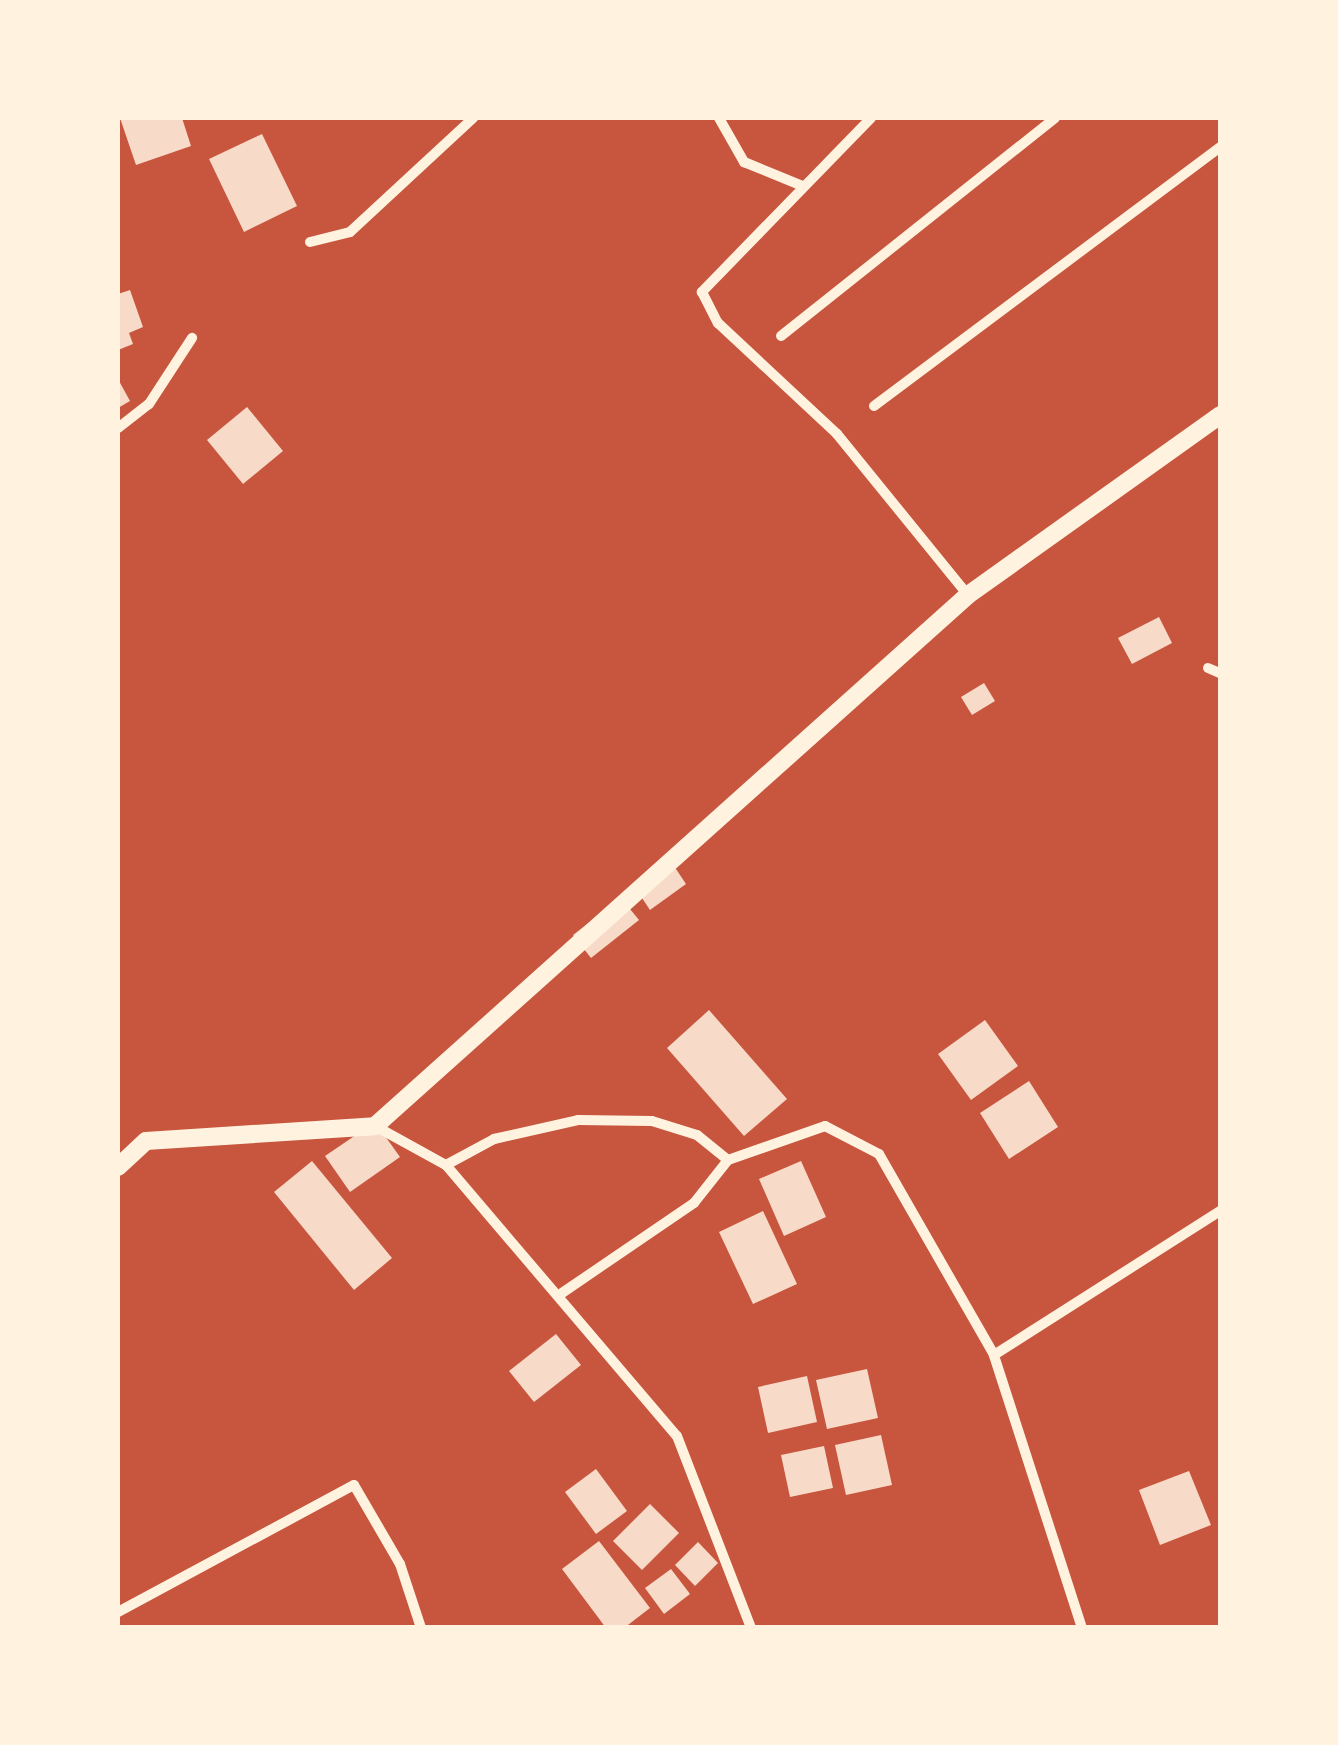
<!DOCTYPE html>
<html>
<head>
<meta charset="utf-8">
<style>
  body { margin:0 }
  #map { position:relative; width:1338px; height:1745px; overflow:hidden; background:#c8553d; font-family:"PT Sans Narrow",sans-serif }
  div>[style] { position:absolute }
  .building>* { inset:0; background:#f7dbc8 }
  .minor>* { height:10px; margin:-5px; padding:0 5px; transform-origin:5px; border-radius:5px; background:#fff3e0 }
  .tertiary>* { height:18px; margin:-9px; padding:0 9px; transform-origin:9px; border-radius:9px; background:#fff3e0 }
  span { translate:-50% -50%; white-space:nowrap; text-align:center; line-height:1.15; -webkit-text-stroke:8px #fff3e0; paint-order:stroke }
  .frame { position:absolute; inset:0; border:120px solid #fff3e0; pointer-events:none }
</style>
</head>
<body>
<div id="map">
  <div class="building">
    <div style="clip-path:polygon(120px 118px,182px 118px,191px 146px,136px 165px)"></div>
    <div style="clip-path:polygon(262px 134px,297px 206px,244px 232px,209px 159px)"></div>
    <div style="clip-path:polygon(130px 290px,143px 327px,129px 333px,133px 344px,118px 350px,118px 294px)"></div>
    <div style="clip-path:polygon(118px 379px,130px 401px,118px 408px)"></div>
    <div style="clip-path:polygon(247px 407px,283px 451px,243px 484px,207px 440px)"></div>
    <div style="clip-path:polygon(1159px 617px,1172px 643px,1132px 664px,1118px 638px)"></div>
    <div style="clip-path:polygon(984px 683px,995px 701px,972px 715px,961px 697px)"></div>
    <div style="clip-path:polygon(670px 860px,686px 884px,650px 910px,634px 886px)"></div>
    <div style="clip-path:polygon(621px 898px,639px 920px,591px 958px,573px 935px)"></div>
    <div style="clip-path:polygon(709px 1010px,787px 1099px,744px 1136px,667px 1048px)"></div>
    <div style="clip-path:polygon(985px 1020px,1018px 1066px,971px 1100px,938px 1054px)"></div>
    <div style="clip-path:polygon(1029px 1081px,1058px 1127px,1009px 1159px,980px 1113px)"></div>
    <div style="clip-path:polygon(375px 1122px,400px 1157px,350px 1192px,325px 1156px)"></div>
    <div style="clip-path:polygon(312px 1161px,392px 1258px,354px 1290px,274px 1192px)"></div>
    <div style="clip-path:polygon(801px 1161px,826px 1217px,784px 1236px,759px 1179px)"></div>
    <div style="clip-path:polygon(763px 1211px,797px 1284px,753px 1304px,719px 1232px)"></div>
    <div style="clip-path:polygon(556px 1334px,581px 1365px,534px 1402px,509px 1371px)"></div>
    <div style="clip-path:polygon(867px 1369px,878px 1418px,827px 1429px,816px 1380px)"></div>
    <div style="clip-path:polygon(807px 1376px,817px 1422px,768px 1433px,758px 1387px)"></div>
    <div style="clip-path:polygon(881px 1435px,892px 1485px,846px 1495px,835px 1445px)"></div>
    <div style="clip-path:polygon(824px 1446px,833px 1488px,790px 1497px,781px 1455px)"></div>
    <div style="clip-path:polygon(596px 1469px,627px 1511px,596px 1534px,565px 1492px)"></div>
    <div style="clip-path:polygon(1189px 1471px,1211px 1525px,1160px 1545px,1139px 1490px)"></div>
    <div style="clip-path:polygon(650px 1504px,679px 1533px,642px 1570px,613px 1541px)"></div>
    <div style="clip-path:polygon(599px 1541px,650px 1608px,624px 1628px,606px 1628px,562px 1569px)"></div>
    <div style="clip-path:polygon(698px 1542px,718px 1563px,695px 1586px,675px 1565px)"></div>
    <div style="clip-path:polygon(671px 1569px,690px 1594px,664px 1614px,645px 1588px)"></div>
  </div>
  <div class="minor">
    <div style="left:719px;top:118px;width:51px;rotate:60.4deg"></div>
    <div style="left:744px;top:162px;width:61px;rotate:22.3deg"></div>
    <div style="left:871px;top:118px;width:243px;rotate:134.2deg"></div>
    <div style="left:702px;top:292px;width:35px;rotate:63deg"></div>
    <div style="left:718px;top:323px;width:163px;rotate:43deg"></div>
    <div style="left:837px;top:434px;width:208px;rotate:50.9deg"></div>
    <div style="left:310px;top:242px;width:41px;rotate:-14deg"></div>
    <div style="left:350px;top:232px;width:168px;rotate:-42.8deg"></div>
    <div style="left:781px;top:336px;width:350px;rotate:-38.5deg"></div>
    <div style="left:874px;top:406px;width:432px;rotate:-36.8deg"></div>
    <div style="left:118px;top:428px;width:39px;rotate:-38deg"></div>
    <div style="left:149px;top:404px;width:79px;rotate:-56.9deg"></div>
    <div style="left:1208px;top:668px;width:13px;rotate:23deg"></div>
    <div style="left:375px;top:1126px;width:81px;rotate:28.8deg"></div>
    <div style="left:446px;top:1165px;width:356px;rotate:49.6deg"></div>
    <div style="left:677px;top:1436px;width:206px;rotate:68.9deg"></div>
    <div style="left:446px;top:1165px;width:55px;rotate:-28.4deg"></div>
    <div style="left:494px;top:1139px;width:86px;rotate:-12.7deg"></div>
    <div style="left:578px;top:1120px;width:74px;rotate:0.8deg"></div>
    <div style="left:652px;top:1121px;width:47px;rotate:17.3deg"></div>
    <div style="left:697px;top:1135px;width:40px;rotate:39deg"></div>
    <div style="left:728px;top:1160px;width:103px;rotate:-19.3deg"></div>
    <div style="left:825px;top:1126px;width:61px;rotate:27.4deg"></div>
    <div style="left:879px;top:1154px;width:232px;rotate:60.2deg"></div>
    <div style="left:562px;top:1293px;width:160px;rotate:-34.3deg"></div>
    <div style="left:694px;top:1203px;width:55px;rotate:-51.7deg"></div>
    <div style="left:118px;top:1612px;width:268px;rotate:-28.3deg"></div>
    <div style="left:354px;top:1485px;width:91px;rotate:59.8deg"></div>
    <div style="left:400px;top:1564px;width:67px;rotate:71.8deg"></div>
    <div style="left:1082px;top:1628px;width:287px;rotate:-107.9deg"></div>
    <div style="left:994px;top:1355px;width:268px;rotate:-32.5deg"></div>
  </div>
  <div class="tertiary">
    <div style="left:118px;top:1167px;width:38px;rotate:-43deg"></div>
    <div style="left:146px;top:1141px;width:229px;rotate:-3.7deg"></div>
    <div style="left:375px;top:1126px;width:796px;rotate:-41.84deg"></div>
    <div style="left:968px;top:595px;width:310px;rotate:-35.5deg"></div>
  </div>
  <div class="frame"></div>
</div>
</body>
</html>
